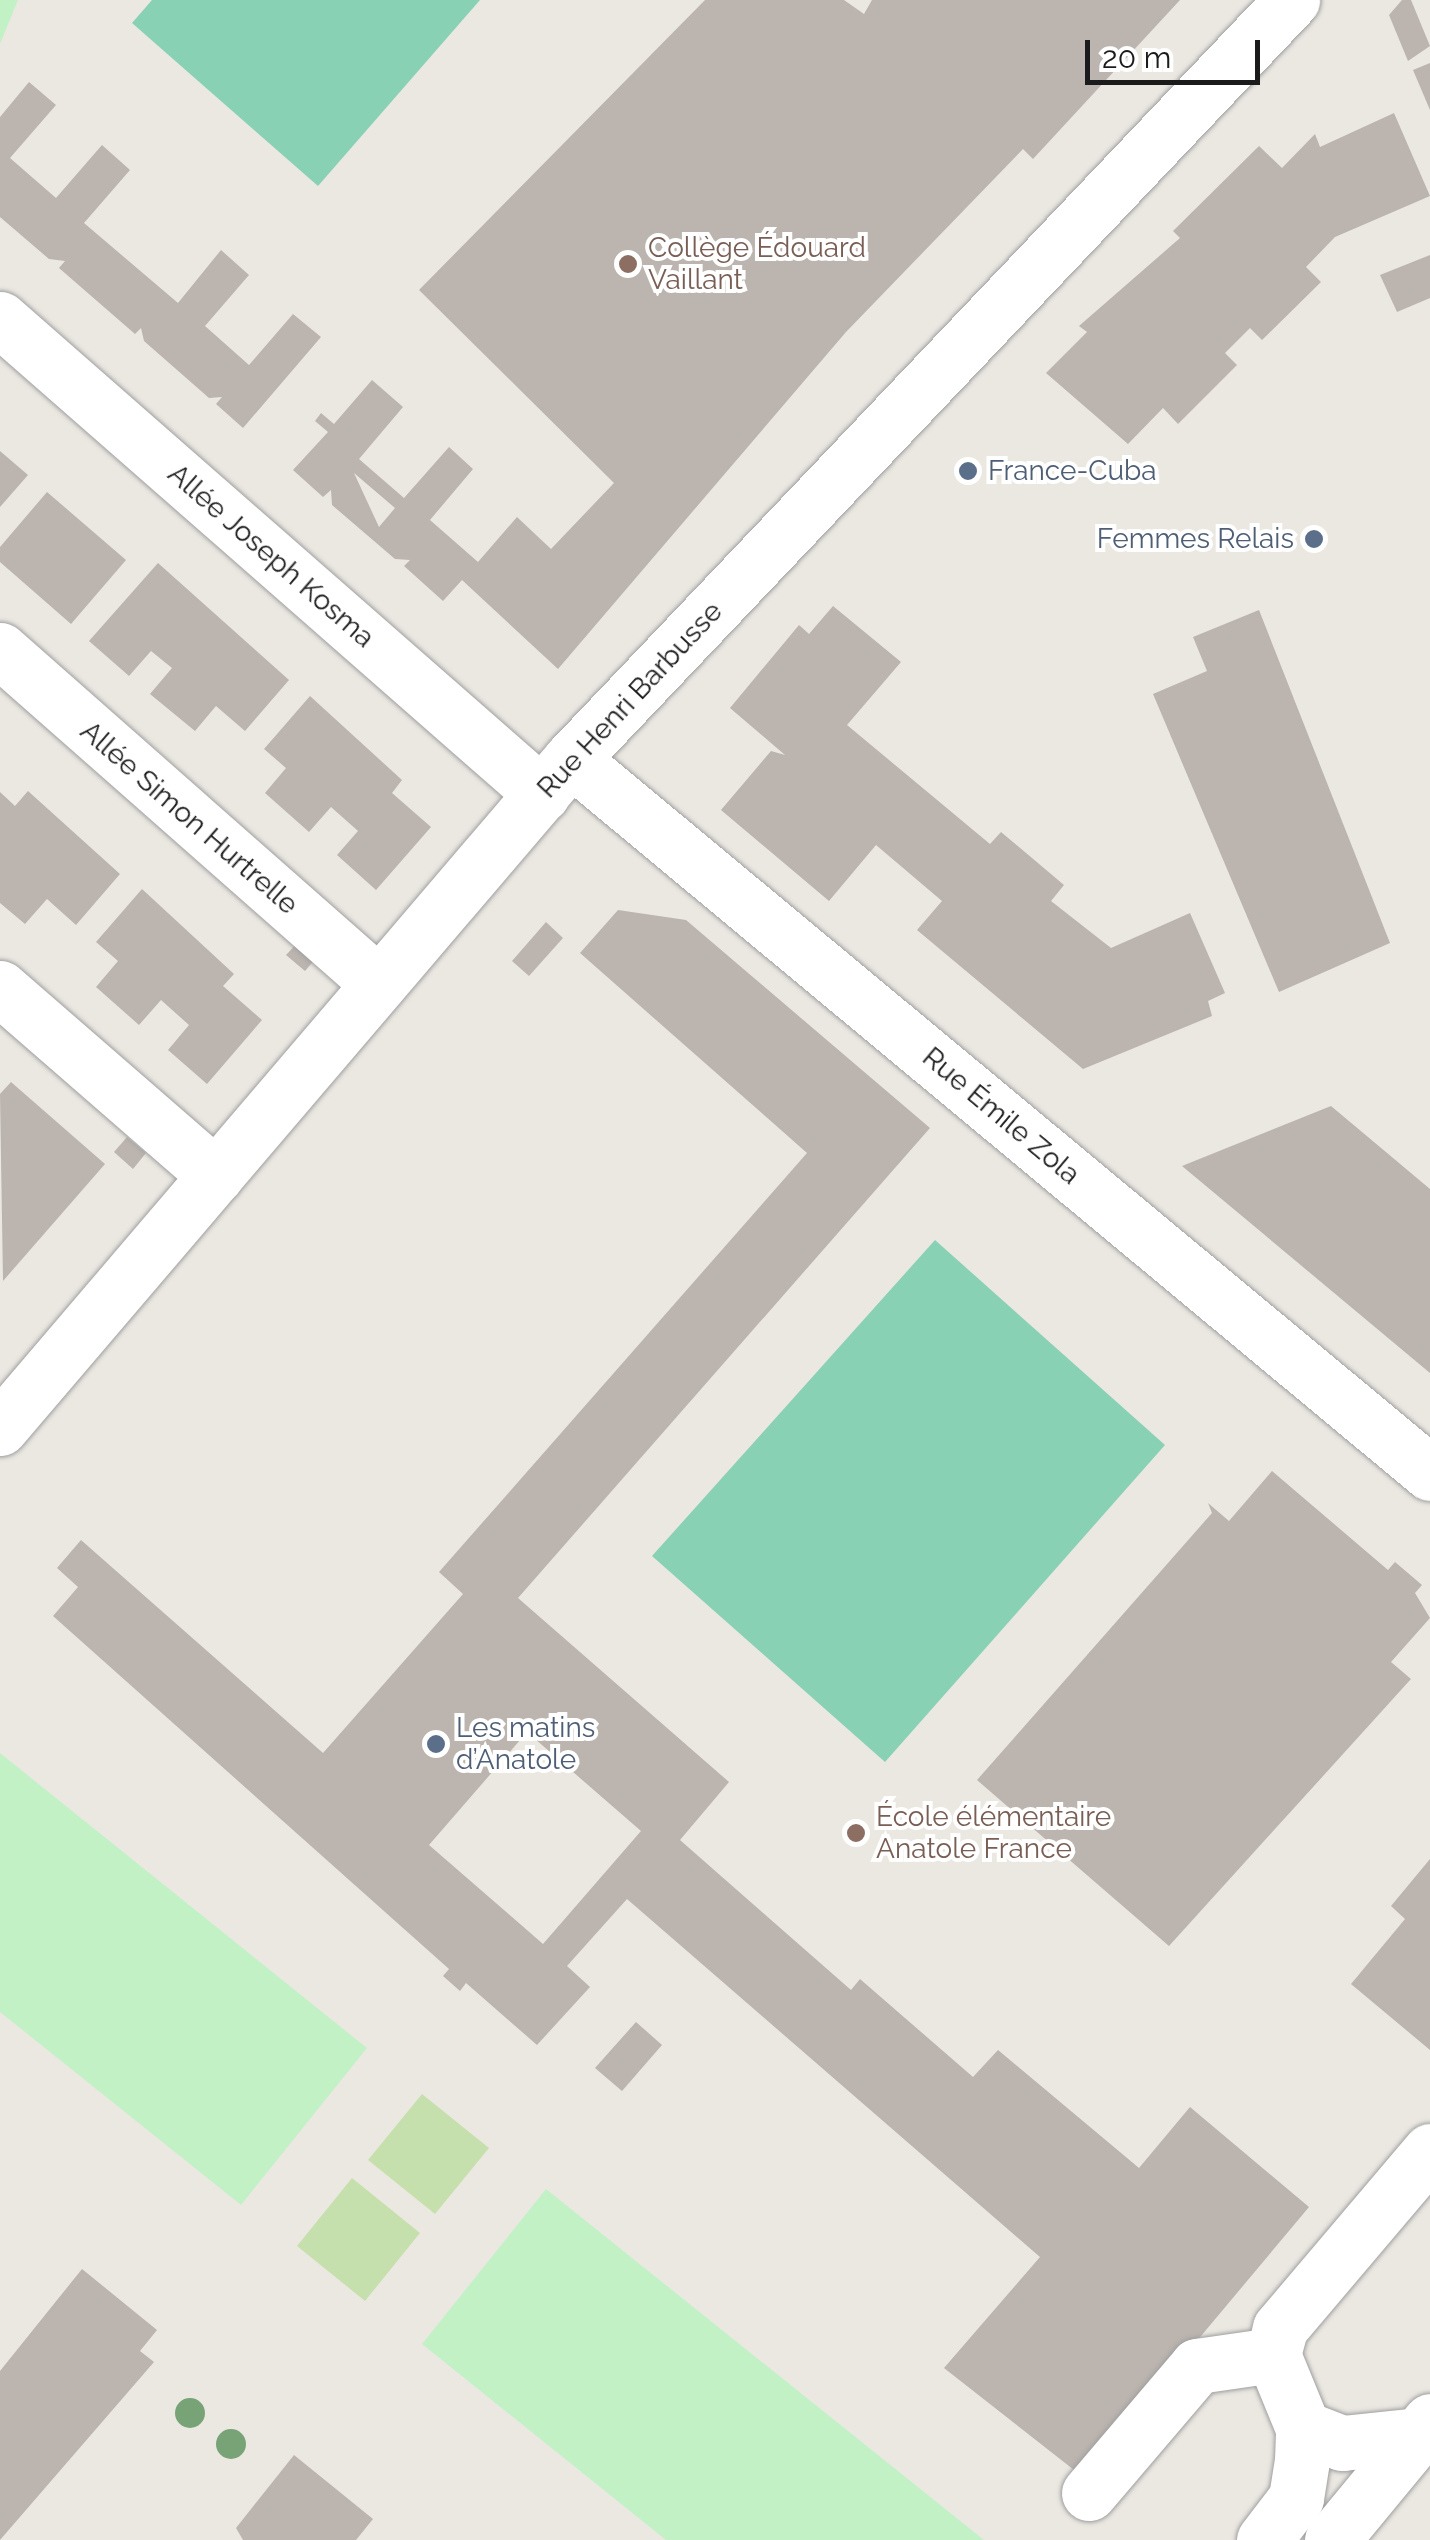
<!DOCTYPE html>
<html>
<head>
<meta charset="utf-8">
<style>
  body { margin:0 }
  #map { position:relative; width:1430px; height:2540px; overflow:hidden; background:#ebe8e2; font-family:Raleway,sans-serif }
  div>[style] { position:absolute }
  .grass>* { inset:0; background:#c6e0ad }
  .park>* { inset:0; background:#c2f1c6 }
  .pitch>* { inset:0; background:#88d1b5 }
  .building>* { inset:0; background:#bbb4af }
  .roads { filter:drop-shadow(0 0 2px #9f9f9f) drop-shadow(0 0 2px #9f9f9f) }
  .minor>* { height:55px; margin:-27.5px; padding:0 27.5px; transform-origin:27.5px; border-radius:27.5px; background:#fff }
  .trees>* { width:30px; height:30px; margin:-15px; border-radius:50%; background:#77a376 }
  .dots>* { width:28px; height:28px; translate:-50% -50%; box-sizing:border-box; border:5px solid #fff; border-radius:50% }
  span { translate:-50% -50%; white-space:nowrap; text-align:center; line-height:1.15; -webkit-text-stroke:8px #fff; paint-order:stroke }
  .education-label { font-size:28px; color:#785e54 }
  .left { translate:0 -50%; text-align:left }
  .service-label { font-size:28px; color:#4e5e75 }
  .right { translate:-100% -50%; text-align:right }
  .street-label { font-size:28px; color:#1b1b1b }
  .scale { position:absolute; left:1085px; top:40px; width:175px; height:45px; box-sizing:border-box; border:5px solid #1b1b1b; border-top:0; padding-left:12px; font-size:30px; line-height:35px; white-space:nowrap; color:#1b1b1b; -webkit-text-stroke:8px #fff; paint-order:stroke }
</style>
</head>
<body>
<div id="map">
  <div class="grass">
    <div style="clip-path:polygon(422px 2094px,489px 2148px,435px 2214px,368px 2160px)"></div>
    <div style="clip-path:polygon(352px 2178px,420px 2233px,365px 2301px,297px 2246px)"></div>
  </div>
  <div class="park">
    <div style="clip-path:polygon(0 0,18px 0,0 44px)"></div>
    <div style="clip-path:polygon(0 1753px,367px 2048px,241px 2205px,0 2012px)"></div>
    <div style="clip-path:polygon(546px 2189px,984px 2540px,666px 2540px,422px 2344px)"></div>
  </div>
  <div class="pitch">
    <div style="clip-path:polygon(152px 0,480px 0,318px 186px,132px 23px)"></div>
    <div style="clip-path:polygon(935px 1240px,1165px 1445px,885px 1762px,652px 1556px)"></div>
  </div>
  <div class="building">
    <div style="clip-path:polygon(evenodd,705px 0,844px 0,864px 14px,872px 0,1180px 0,1033px 159px,1023px 149px,846px 332px,558px 669px,462px 580px,443px 601px,404px 566px,410px 560px,395px 559px,332px 505px,331px 490px,323px 497px,293px 470px,328px 432px,315px 421px,321px 413px,334px 424px,372px 380px,403px 407px,359px 459px,404px 498px,449px 447px,473px 469px,430px 520px,478px 562px,517px 517px,551px 549px,614px 483px,419px 290px,705px 0,354px 473px,395px 508px,379px 527px,354px 473px)"></div>
    <div style="clip-path:polygon(1402px 0,1411px 0,1430px 46px,1408px 61px,1389px 15px)"></div>
    <div style="clip-path:polygon(1430px 63px,1430px 110px,1413px 70px)"></div>
    <div style="clip-path:polygon(29px 82px,56px 105px,10px 158px,56px 198px,102px 145px,130px 170px,84px 223px,178px 303px,221px 250px,249px 275px,205px 326px,249px 365px,293px 314px,321px 337px,243px 428px,216px 404px,222px 397px,209px 398px,144px 341px,141px 328px,135px 334px,59px 268px,65px 261px,49px 259px,0 217px,0 117px)"></div>
    <div style="clip-path:polygon(1394px 113px,1430px 196px,1335px 237px,1306px 267px,1321px 282px,1262px 340px,1250px 328px,1225px 353px,1237px 365px,1178px 424px,1163px 408px,1128px 444px,1046px 373px,1087px 332px,1079px 326px,1180px 238px,1173px 231px,1259px 146px,1282px 168px,1315px 134px,1320px 147px)"></div>
    <div style="clip-path:polygon(1430px 255px,1430px 298px,1397px 312px,1380px 275px)"></div>
    <div style="clip-path:polygon(0 451px,28px 475px,0 507px)"></div>
    <div style="clip-path:polygon(47px 492px,126px 560px,71px 624px,0 562px,0 547px)"></div>
    <div style="clip-path:polygon(158px 563px,289px 680px,245px 731px,216px 706px,195px 731px,150px 694px,172px 668px,151px 651px,129px 676px,89px 641px)"></div>
    <div style="clip-path:polygon(833px 606px,901px 662px,847px 725px,990px 844px,1001px 832px,1064px 885px,1051px 901px,1111px 948px,1190px 913px,1225px 993px,1208px 1001px,1212px 1016px,1083px 1069px,917px 930px,942px 901px,876px 845px,829px 901px,721px 810px,771px 751px,785px 755px,730px 708px,799px 625px,809px 634px)"></div>
    <div style="clip-path:polygon(1259px 610px,1390px 943px,1279px 992px,1153px 694px,1207px 671px,1193px 637px)"></div>
    <div style="clip-path:polygon(310px 696px,402px 780px,392px 793px,431px 827px,376px 890px,337px 855px,358px 831px,331px 807px,309px 832px,265px 793px,286px 768px,264px 749px)"></div>
    <div style="clip-path:polygon(28px 791px,120px 874px,76px 925px,47px 899px,25px 924px,0 903px,0 792px,15px 806px)"></div>
    <div style="clip-path:polygon(142px 889px,234px 974px,223px 986px,262px 1020px,207px 1084px,168px 1050px,189px 1025px,161px 1000px,139px 1025px,96px 987px,118px 961px,96px 942px)"></div>
    <div style="clip-path:polygon(evenodd,618px 910px,686px 920px,930px 1128px,518px 1598px,729px 1782px,680px 1840px,851px 1990px,860px 1979px,973px 2077px,998px 2050px,1139px 2168px,1190px 2107px,1309px 2207px,1083px 2477px,944px 2368px,1040px 2257px,627px 1899px,567px 1966px,590px 1987px,537px 2045px,466px 1983px,460px 1991px,443px 1976px,449px 1969px,53px 1616px,78px 1587px,57px 1568px,81px 1540px,323px 1753px,463px 1594px,439px 1572px,807px 1153px,580px 953px,618px 910px,527px 1732px,641px 1831px,543px 1944px,429px 1845px,527px 1732px)"></div>
    <div style="clip-path:polygon(546px 922px,563px 938px,529px 976px,512px 961px)"></div>
    <div style="clip-path:polygon(300px 940px,318px 956px,305px 971px,286px 955px)"></div>
    <div style="clip-path:polygon(11px 1082px,105px 1164px,3px 1281px,0 1094px)"></div>
    <div style="clip-path:polygon(1331px 1106px,1430px 1189px,1430px 1373px,1182px 1166px)"></div>
    <div style="clip-path:polygon(127px 1137px,146px 1153px,133px 1169px,114px 1152px)"></div>
    <div style="clip-path:polygon(1272px 1471px,1388px 1570px,1395px 1562px,1422px 1585px,1415px 1593px,1430px 1618px,1391px 1662px,1411px 1679px,1169px 1946px,977px 1780px,1212px 1513px,1208px 1503px,1229px 1521px)"></div>
    <div style="clip-path:polygon(1430px 1859px,1430px 2050px,1351px 1984px,1405px 1919px,1391px 1906px)"></div>
    <div style="clip-path:polygon(636px 2022px,662px 2045px,622px 2091px,595px 2068px)"></div>
    <div style="clip-path:polygon(82px 2269px,157px 2330px,140px 2351px,154px 2362px,0 2540px,0 2371px)"></div>
    <div style="clip-path:polygon(294px 2455px,373px 2519px,356px 2540px,243px 2540px,236px 2528px)"></div>
  </div>
  <div class="roads">
    <div class="minor">
      <div style="left:0;top:319px;width:721px;rotate:41.23deg"></div>
      <div style="left:0;top:650px;width:505px;rotate:41.39deg"></div>
      <div style="left:571px;top:759px;width:1117px;rotate:39.73deg"></div>
      <div style="left:0;top:988px;width:286px;rotate:41deg"></div>
      <div style="left:0;top:1428px;width:880px;rotate:-49.52deg"></div>
      <div style="left:571px;top:759px;width:1047px;rotate:-46.47deg"></div>
      <div style="left:1303px;top:2428px;width:42px;rotate:21deg"></div>
      <div style="left:1342px;top:2443px;width:77px;rotate:-5.9deg"></div>
      <div style="left:1089px;top:2493px;width:167px;rotate:-49.6deg"></div>
      <div style="left:1197px;top:2366px;width:77px;rotate:-8.2deg"></div>
      <div style="left:1264px;top:2540px;width:53px;rotate:-52.7deg"></div>
      <div style="left:1296px;top:2498px;width:37px;rotate:-81deg"></div>
      <div style="left:1302px;top:2461px;width:33px;rotate:-88deg"></div>
      <div style="left:1303px;top:2428px;width:79px;rotate:-112.3deg"></div>
      <div style="left:1273px;top:2355px;width:28px;rotate:-75deg"></div>
      <div style="left:1280px;top:2328px;width:232px;rotate:-49.7deg"></div>
      <div style="left:1332px;top:2540px;width:154px;rotate:-50.5deg"></div>
    </div>
  </div>
  <div class="trees">
    <div style="left:190px;top:2413px"></div>
    <div style="left:231px;top:2444px"></div>
  </div>
  <div class="dots">
    <div style="left:628px;top:264px;background:#8d6e63"></div>
    <div style="left:968px;top:471px;background:#5c6f8a"></div>
    <div style="left:1314px;top:539px;background:#5c6f8a"></div>
    <div style="left:436px;top:1744px;background:#5c6f8a"></div>
    <div style="left:856px;top:1833px;background:#8d6e63"></div>
  </div>
  <div class="education-label">
    <span class="left" style="left:648px;top:264px">Collège Édouard<br>Vaillant</span>
    <span class="left" style="left:876px;top:1833px">École élémentaire<br>Anatole France</span>
  </div>
  <div class="service-label">
    <span class="left" style="left:988px;top:471px">France-Cuba</span>
    <span class="right" style="left:1294px;top:539px">Femmes Relais</span>
    <span class="left" style="left:456px;top:1744px">Les matins<br>d’Anatole</span>
  </div>
  <div class="street-label">
    <span style="left:271px;top:556px;rotate:41deg">Allée Joseph Kosma</span>
    <span style="left:630px;top:700px;rotate:-47deg">Rue Henri Barbusse</span>
    <span style="left:189px;top:818px;rotate:41deg">Allée Simon Hurtrelle</span>
    <span style="left:1001px;top:1116px;rotate:40deg">Rue Émile Zola</span>
  </div>
  <div class="scale">20 m</div>
</div>
</body>
</html>
